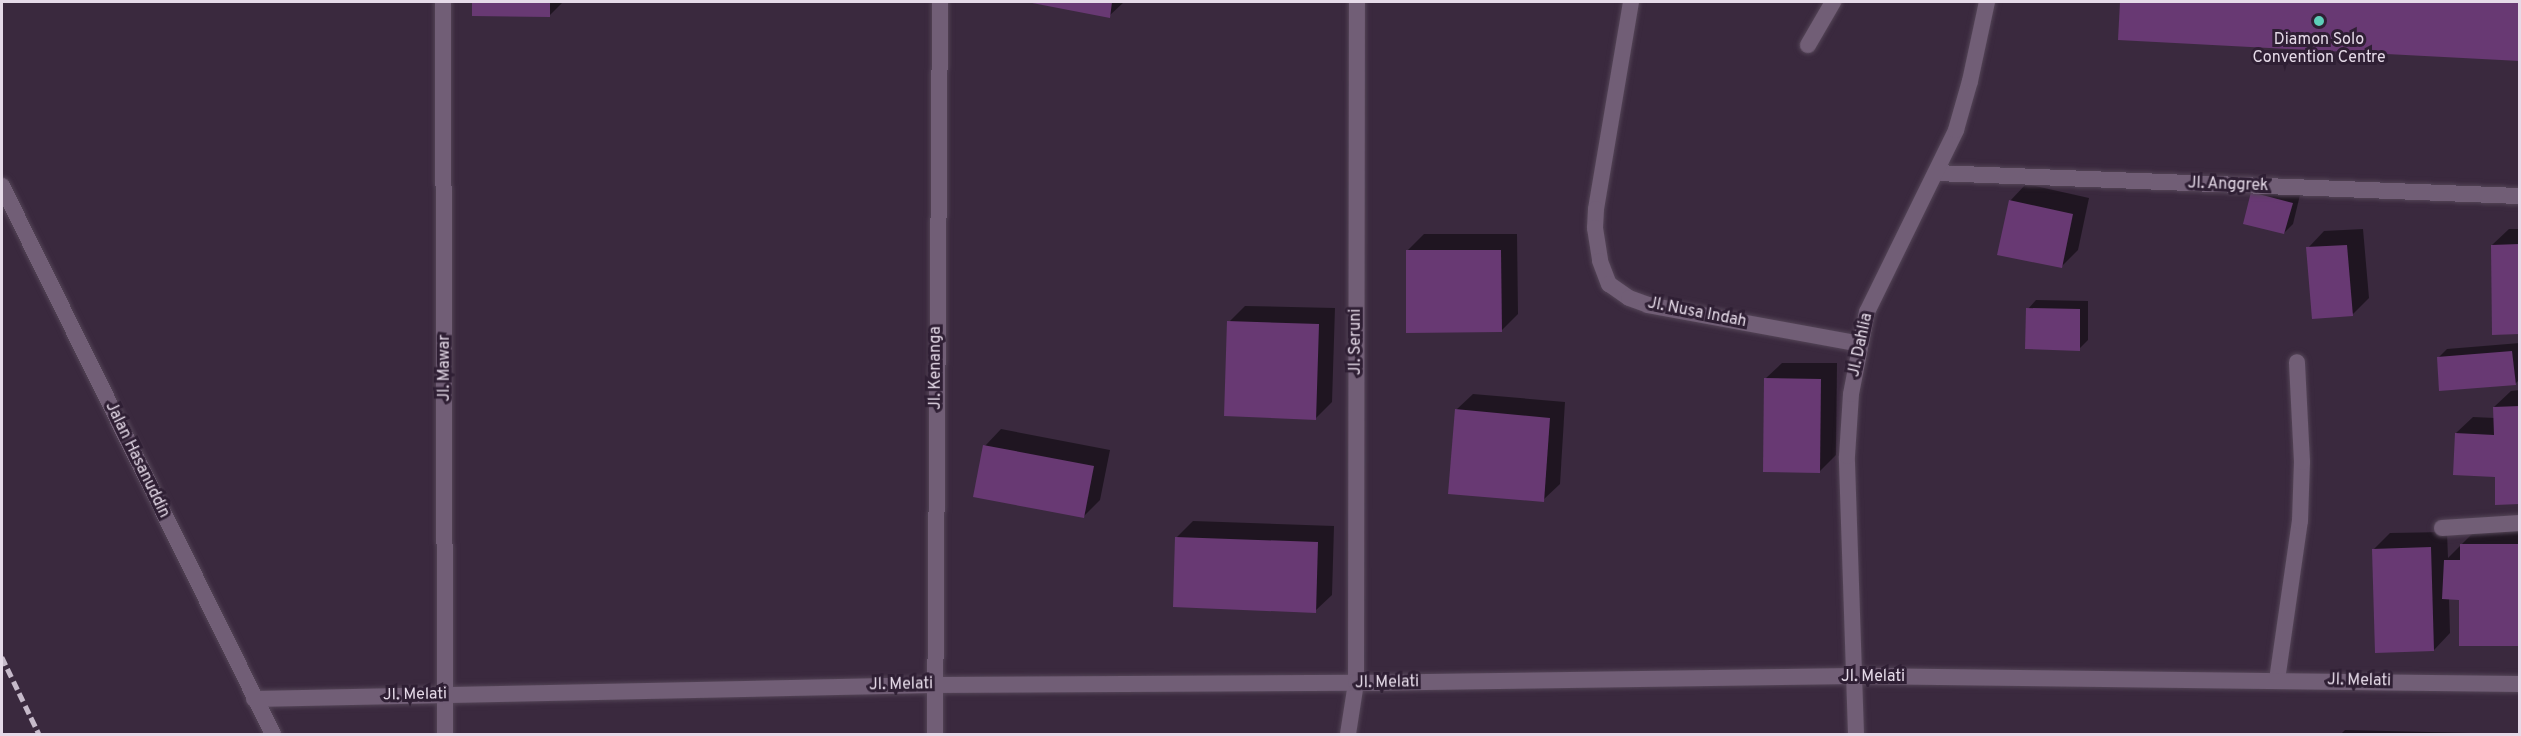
<!DOCTYPE html>
<html>
<head>
<meta charset="utf-8">
<style>
  body { margin:0 }
  #map { position:relative; width:2521px; height:736px; overflow:hidden; background:#3a293e; font-family:Overpass,sans-serif }
  div>[style] { position:absolute }
  .shadow>* { inset:0; background:#0007 }
  .building>* { inset:0; background:#683973 }
  .roads { filter:drop-shadow(0 0 2px #544557) drop-shadow(0 0 2px #544557) }
  .minor>* { height:16px; margin:-8px; padding:0 8px; transform-origin:8px; border-radius:8px; background:#715e76 }
  .tertiary>* { height:16px; margin:-8px; padding:0 8px; transform-origin:8px; border-radius:8px; background:#715e76 }
  .secondary>* { height:16px; margin:-8px; padding:0 8px; transform-origin:8px; border-radius:8px; background:#715e76 }
  .rail>* { height:4.5px; margin-top:-2.25px; transform-origin:0; background:repeating-linear-gradient(90deg,#c6baca 0 9px,transparent 0 13.5px) }
  .dots>* { width:16px; height:16px; translate:-50% -50%; box-sizing:border-box; border:3px solid #2f1f34; border-radius:50% }
  span { translate:-50% -50%; white-space:nowrap; text-align:center; line-height:1.15; -webkit-text-stroke:6px #2f1f34; paint-order:stroke }
  .poi-label { font-size:16px; color:#e5dae8 }
  .street-label { font-size:16px; color:#e5dae8 }
  .frame { position:absolute; inset:0; border:3px solid #e5dae8; pointer-events:none }
</style>
</head>
<body>
<div id="map">
  <div class="shadow">
    <div style="clip-path:polygon(474px 2px,563px 2px,550px 15px,474px 15px)"></div>
    <div style="clip-path:polygon(1029px 2px,1124px 2px,1109px 16px)"></div>
    <div style="clip-path:polygon(2121px 2px,2520px 2px,2520px 59px,2119px 39px)"></div>
    <div style="clip-path:polygon(2026px 184px,2089px 198px,2078px 250px,2062px 266px,2010px 201px)"></div>
    <div style="clip-path:polygon(2261px 185px,2300px 195px,2293px 224px,2284px 233px,2245px 223px)"></div>
    <div style="clip-path:polygon(2363px 229px,2369px 298px,2353px 314px,2308px 248px,2324px 231px)"></div>
    <div style="clip-path:polygon(2509px 229px,2520px 229px,2520px 333px,2492px 245px)"></div>
    <div style="clip-path:polygon(1424px 234px,1517px 234px,1518px 314px,1501px 331px,1407px 251px)"></div>
    <div style="clip-path:polygon(2036px 300px,2088px 301px,2088px 340px,2079px 349px,2028px 309px)"></div>
    <div style="clip-path:polygon(1245px 306px,1335px 308px,1332px 402px,1316px 418px,1229px 322px)"></div>
    <div style="clip-path:polygon(2520px 343px,2520px 379px,2515px 384px,2438px 358px,2447px 349px)"></div>
    <div style="clip-path:polygon(1782px 363px,1837px 363px,1836px 455px,1819px 472px,1765px 379px)"></div>
    <div style="clip-path:polygon(2520px 390px,2520px 503px,2456px 433px,2473px 417px,2495px 418px,2494px 407px,2511px 391px)"></div>
    <div style="clip-path:polygon(1473px 394px,1565px 402px,1560px 484px,1543px 500px,1456px 410px)"></div>
    <div style="clip-path:polygon(1001px 429px,1110px 450px,1100px 500px,1084px 516px,985px 446px)"></div>
    <div style="clip-path:polygon(1193px 521px,1334px 526px,1332px 595px,1315px 611px,1177px 537px)"></div>
    <div style="clip-path:polygon(2478px 528px,2520px 528px,2520px 644px,2461px 598px,2449px 598px,2450px 633px,2434px 650px,2374px 549px,2390px 533px,2447px 532px,2448px 558px)"></div>
    <div style="clip-path:polygon(2345px 730px,2513px 734px,2341px 734px)"></div>
  </div>
  <div class="building">
    <div style="clip-path:polygon(472px 2px,550px 2px,550px 17px,472px 16px)"></div>
    <div style="clip-path:polygon(1027px 2px,1112px 2px,1110px 18px)"></div>
    <div style="clip-path:polygon(2120px 2px,2520px 2px,2520px 61px,2118px 40px)"></div>
    <div style="clip-path:polygon(2251px 192px,2293px 203px,2284px 234px,2243px 224px)"></div>
    <div style="clip-path:polygon(2009px 200px,2073px 214px,2062px 268px,1997px 255px)"></div>
    <div style="clip-path:polygon(2520px 244px,2520px 334px,2492px 335px,2491px 245px)"></div>
    <div style="clip-path:polygon(2347px 245px,2353px 316px,2312px 319px,2306px 247px)"></div>
    <div style="clip-path:polygon(1406px 250px,1501px 250px,1502px 332px,1406px 333px)"></div>
    <div style="clip-path:polygon(2026px 308px,2080px 309px,2080px 351px,2025px 349px)"></div>
    <div style="clip-path:polygon(1227px 321px,1319px 324px,1316px 420px,1224px 416px)"></div>
    <div style="clip-path:polygon(2512px 351px,2516px 385px,2439px 391px,2437px 357px)"></div>
    <div style="clip-path:polygon(1764px 378px,1821px 379px,1820px 473px,1763px 472px)"></div>
    <div style="clip-path:polygon(2520px 406px,2520px 504px,2495px 505px,2495px 477px,2453px 475px,2455px 433px,2494px 435px,2493px 407px)"></div>
    <div style="clip-path:polygon(1455px 409px,1550px 418px,1544px 502px,1448px 494px)"></div>
    <div style="clip-path:polygon(983px 445px,1094px 466px,1084px 518px,973px 497px)"></div>
    <div style="clip-path:polygon(1175px 537px,1318px 542px,1316px 613px,1173px 607px)"></div>
    <div style="clip-path:polygon(2460px 544px,2520px 544px,2520px 646px,2459px 646px,2459px 600px,2442px 599px,2444px 560px,2460px 560px)"></div>
    <div style="clip-path:polygon(2431px 547px,2434px 651px,2375px 653px,2372px 549px)"></div>
  </div>
  <div class="roads">
    <div class="minor">
      <div style="left:443px;top:2px;width:732px;rotate:89.84deg"></div>
      <div style="left:1631px;top:2px;width:210px;rotate:99.6deg"></div>
      <div style="left:1596px;top:209px;width:19px;rotate:93deg"></div>
      <div style="left:1595px;top:228px;width:33px;rotate:81deg"></div>
      <div style="left:1600px;top:261px;width:25px;rotate:69deg"></div>
      <div style="left:1609px;top:284px;width:24px;rotate:35deg"></div>
      <div style="left:1629px;top:298px;width:20px;rotate:20deg"></div>
      <div style="left:1648px;top:305px;width:216px;rotate:10.4deg"></div>
      <div style="left:1808px;top:45px;width:50px;rotate:-59.8deg"></div>
      <div style="left:1936px;top:173px;width:584px;rotate:2.26deg"></div>
      <div style="left:2442px;top:528px;width:78px;rotate:-3.7deg"></div>
      <div style="left:2277px;top:680px;width:161px;rotate:-81.8deg"></div>
      <div style="left:2300px;top:521px;width:59px;rotate:-88.1deg"></div>
      <div style="left:2302px;top:462px;width:100px;rotate:-92.9deg"></div>
      <div style="left:1348px;top:734px;width:52px;rotate:-81.1deg"></div>
      <div style="left:1356px;top:683px;width:681px;rotate:-89.92deg"></div>
      <div style="left:1856px;top:734px;width:278px;rotate:-91.9deg"></div>
      <div style="left:1847px;top:456px;width:62px;rotate:-86.3deg"></div>
      <div style="left:1851px;top:394px;width:84px;rotate:-79deg"></div>
      <div style="left:1867px;top:312px;width:203px;rotate:-63.9deg"></div>
      <div style="left:1956px;top:130px;width:51px;rotate:-74.1deg"></div>
      <div style="left:1970px;top:81px;width:81px;rotate:-77.9deg"></div>
    </div>
    <div class="tertiary">
      <div style="left:254px;top:699px;width:680px;rotate:-1.18deg"></div>
      <div style="left:934px;top:685px;width:422px;rotate:-0.3deg"></div>
      <div style="left:1356px;top:683px;width:498px;rotate:-0.8deg"></div>
      <div style="left:1854px;top:676px;width:666px;rotate:0.69deg"></div>
      <div style="left:935px;top:734px;width:732px;rotate:-89.61deg"></div>
    </div>
    <div class="secondary">
      <div style="left:2px;top:186px;width:611px;rotate:63.69deg"></div>
    </div>
  </div>
  <div class="rail">
    <div style="left:2px;top:657px;width:85px;rotate:64.3deg"></div>
  </div>
  <div class="dots">
    <div style="left:2319px;top:21px;background:#5dceb9"></div>
  </div>
  <div class="poi-label">
    <span style="left:2319px;top:49px">Diamon Solo<br>Convention Centre</span>
  </div>
  <div class="street-label">
    <span style="left:2228px;top:185px;rotate:2deg">Jl. Anggrek</span>
    <span style="left:1697px;top:313px;rotate:11deg">Jl. Nusa Indah</span>
    <span style="left:1356px;top:342px;rotate:-90deg">Jl. Seruni</span>
    <span style="left:1861px;top:345px;rotate:-78deg">Jl. Dahlia</span>
    <span style="left:445px;top:368px;rotate:-90deg">Jl. Mawar</span>
    <span style="left:936px;top:368px;rotate:-90deg">Jl. Kenanga</span>
    <span style="left:137px;top:460px;rotate:64deg">Jalan Hasanuddin</span>
    <span style="left:1873px;top:677px">Jl. Melati</span>
    <span style="left:2359px;top:681px;rotate:1deg">Jl. Melati</span>
    <span style="left:1387px;top:683px;rotate:-1deg">Jl. Melati</span>
    <span style="left:901px;top:685px;rotate:-1deg">Jl. Melati</span>
    <span style="left:415px;top:695px;rotate:-1deg">Jl. Melati</span>
  </div>
  <div class="frame"></div>
</div>
</body>
</html>
